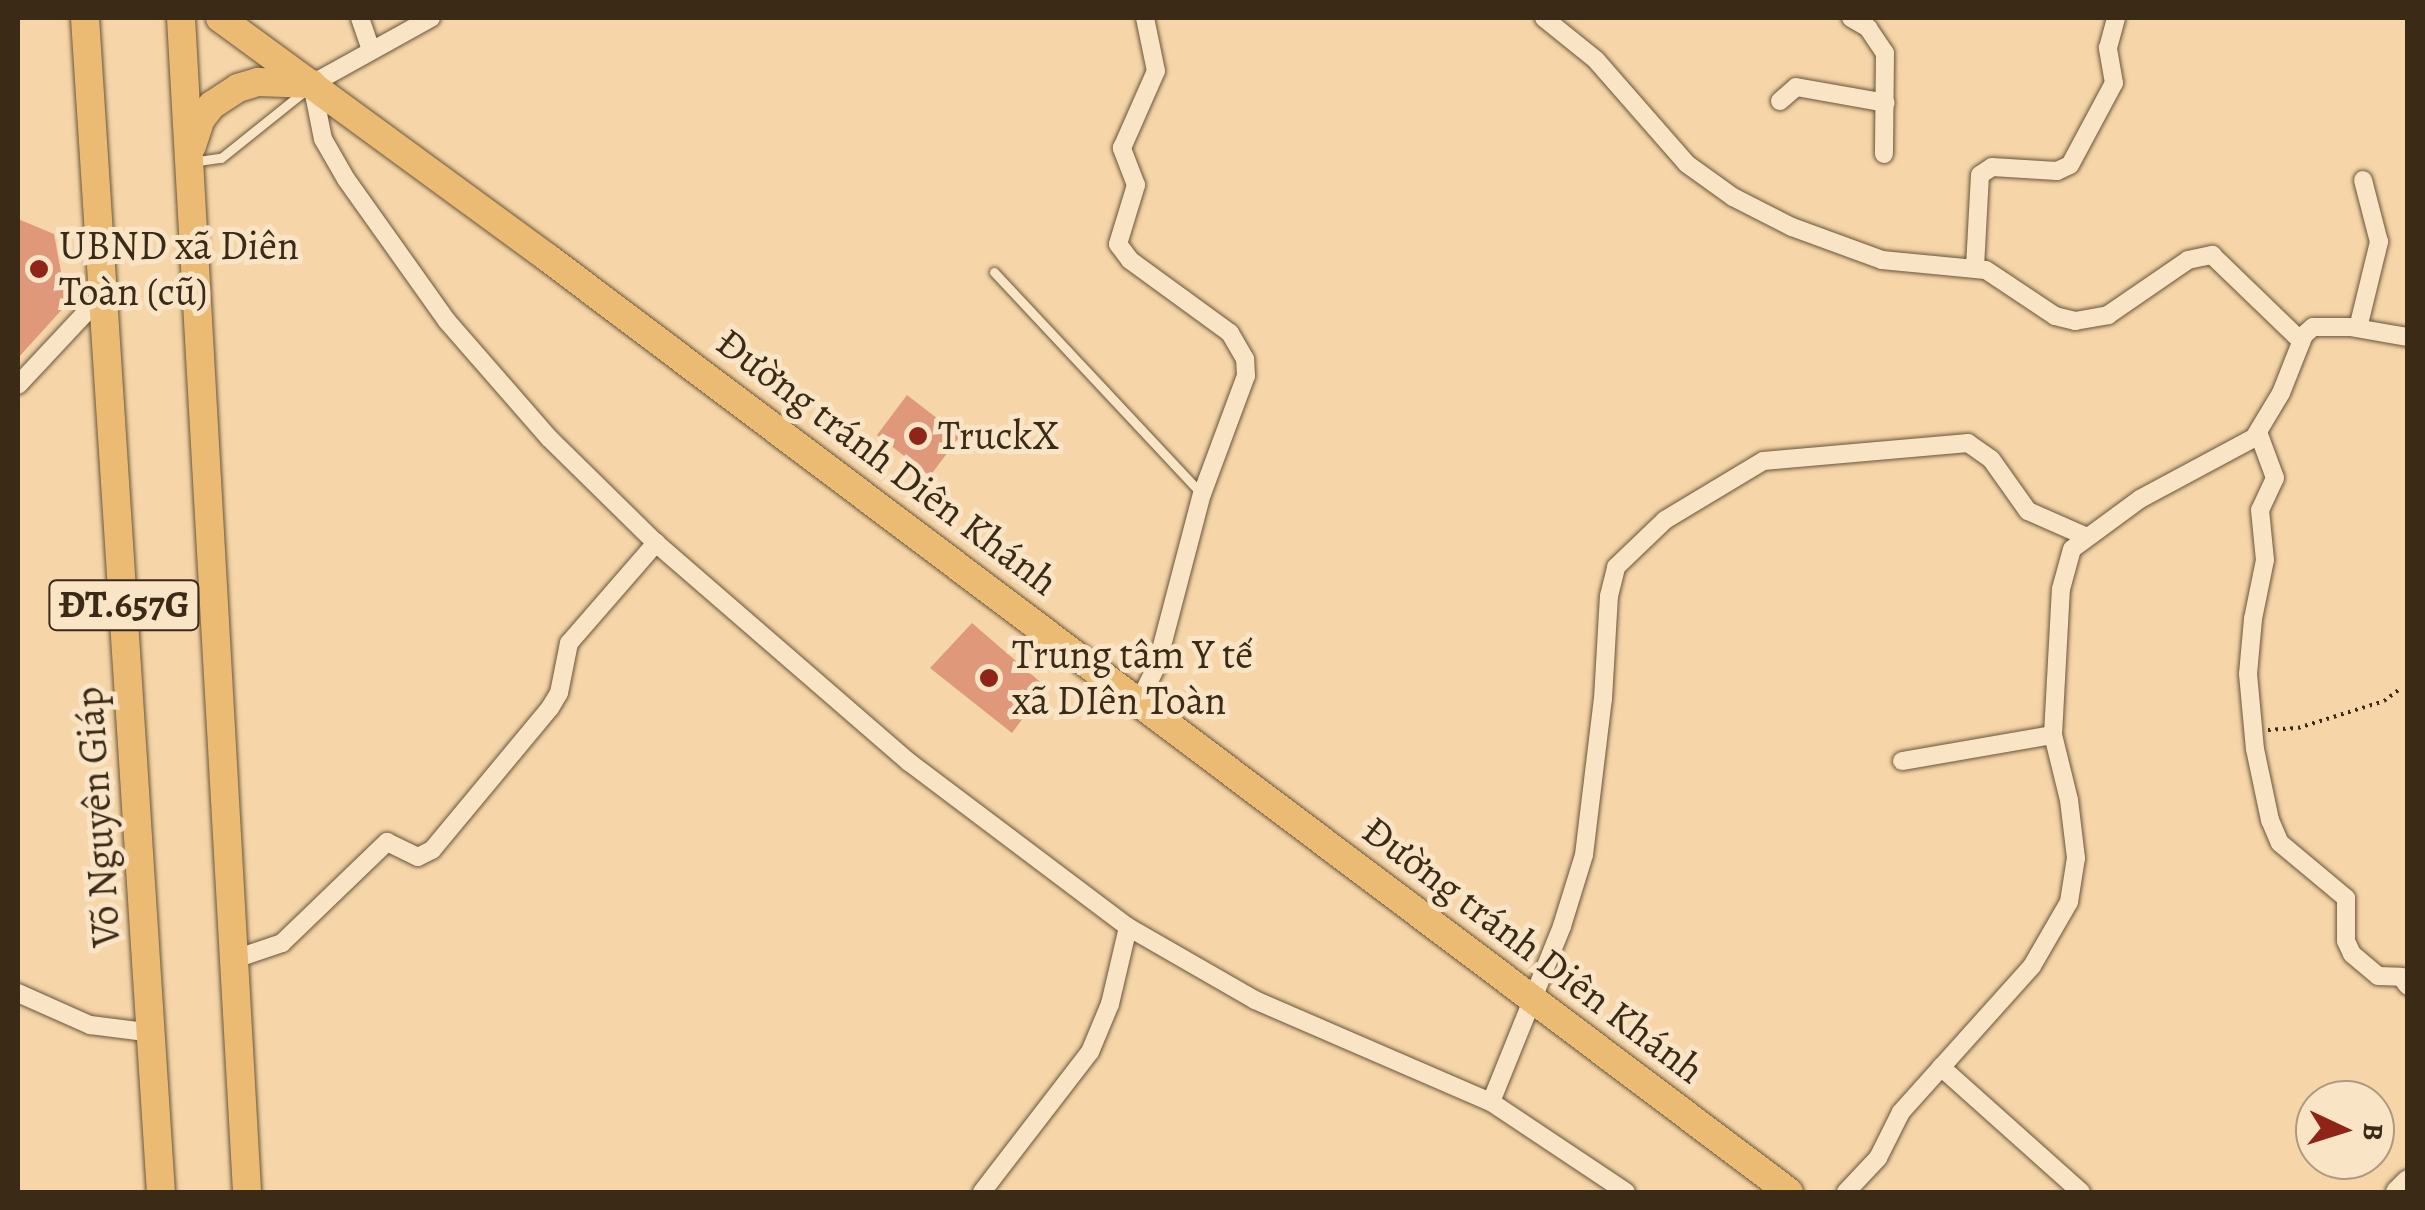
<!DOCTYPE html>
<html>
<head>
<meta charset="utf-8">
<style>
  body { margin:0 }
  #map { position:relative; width:2425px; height:1210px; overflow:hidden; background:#f6d6a8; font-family:Alegreya,serif }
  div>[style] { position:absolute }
  .building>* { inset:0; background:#df987a }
  .path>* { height:4px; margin-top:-2px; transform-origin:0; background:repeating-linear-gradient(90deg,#3a2a16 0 2.5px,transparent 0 7.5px) }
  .roads { filter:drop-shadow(0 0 2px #69553a) drop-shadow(0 0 2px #69553a) }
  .service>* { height:9px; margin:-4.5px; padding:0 4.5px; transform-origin:4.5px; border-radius:4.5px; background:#f9e4c6 }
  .minor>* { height:18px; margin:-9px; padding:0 9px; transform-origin:9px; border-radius:9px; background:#f9e4c6 }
  .secondary>* { height:25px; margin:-12.5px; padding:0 12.5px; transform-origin:12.5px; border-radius:12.5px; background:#f9e4c6 }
  .primary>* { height:28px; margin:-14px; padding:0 14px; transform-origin:14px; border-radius:14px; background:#ebbb74 }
  .trunk>* { height:28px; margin:-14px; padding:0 14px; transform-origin:14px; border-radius:14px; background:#ebbb74 }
  .dots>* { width:28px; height:28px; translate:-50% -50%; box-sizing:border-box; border:5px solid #f9e4c6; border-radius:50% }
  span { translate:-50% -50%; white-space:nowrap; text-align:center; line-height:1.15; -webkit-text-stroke:10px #f9e4c6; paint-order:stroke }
  .shield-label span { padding:2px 8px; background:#f9e4c6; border:2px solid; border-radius:8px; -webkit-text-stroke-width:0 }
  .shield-label { font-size:38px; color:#3a2a16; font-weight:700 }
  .poi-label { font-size:40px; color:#3a2a16 }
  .left { translate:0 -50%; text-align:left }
  .street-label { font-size:40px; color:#3a2a16 }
  .frame { position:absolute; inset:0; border:20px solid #3a2a16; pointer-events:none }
  .north { position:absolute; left:2295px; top:1080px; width:100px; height:100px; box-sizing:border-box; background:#f9e4c6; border:2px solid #ad9a80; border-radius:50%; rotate:94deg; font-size:28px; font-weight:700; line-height:40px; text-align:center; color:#3a2a16 }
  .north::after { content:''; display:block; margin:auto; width:35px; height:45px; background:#8f2418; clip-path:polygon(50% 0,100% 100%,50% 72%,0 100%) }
</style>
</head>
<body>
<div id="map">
  <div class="building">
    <div style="clip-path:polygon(18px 219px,54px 234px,67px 304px,18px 358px)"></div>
    <div style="clip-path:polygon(907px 395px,960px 436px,930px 476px,877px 435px)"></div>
    <div style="clip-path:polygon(972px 623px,1046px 687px,1012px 733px,930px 668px)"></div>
  </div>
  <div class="path">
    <div style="left:2268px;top:730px;width:30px;rotate:-4deg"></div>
    <div style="left:2298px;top:728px;width:90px;rotate:-17.4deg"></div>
    <div style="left:2384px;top:701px;width:20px;rotate:-37deg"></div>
  </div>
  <div class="roads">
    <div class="service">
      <div style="left:191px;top:162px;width:30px;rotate:-8deg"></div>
      <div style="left:221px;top:158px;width:109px;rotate:-38.7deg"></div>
      <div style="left:994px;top:272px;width:304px;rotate:46.9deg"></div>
    </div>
    <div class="minor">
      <div style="left:360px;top:18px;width:34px;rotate:71deg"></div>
      <div style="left:431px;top:18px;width:136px;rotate:151deg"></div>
      <div style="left:312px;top:84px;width:56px;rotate:78.7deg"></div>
      <div style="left:323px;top:139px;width:46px;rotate:60.1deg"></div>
      <div style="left:346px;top:179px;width:174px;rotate:54.6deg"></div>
      <div style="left:447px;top:321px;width:155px;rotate:48.9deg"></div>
      <div style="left:549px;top:438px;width:150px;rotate:44.5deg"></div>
      <div style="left:656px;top:543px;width:335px;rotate:40.9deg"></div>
      <div style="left:909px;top:762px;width:274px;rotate:37deg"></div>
      <div style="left:1128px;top:927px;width:146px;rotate:29.9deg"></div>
      <div style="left:1255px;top:1000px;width:257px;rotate:23.4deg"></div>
      <div style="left:1491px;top:1102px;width:162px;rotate:33.7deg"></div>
      <div style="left:1544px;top:18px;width:67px;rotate:38.9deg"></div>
      <div style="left:1596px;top:60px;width:138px;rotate:48.8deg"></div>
      <div style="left:1687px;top:164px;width:57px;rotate:35.7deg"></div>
      <div style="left:1733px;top:197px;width:66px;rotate:27deg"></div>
      <div style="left:1792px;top:227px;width:96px;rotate:20.1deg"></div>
      <div style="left:1882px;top:260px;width:104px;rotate:5.5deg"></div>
      <div style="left:1986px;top:270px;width:83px;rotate:33.7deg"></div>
      <div style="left:2055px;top:316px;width:21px;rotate:14deg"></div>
      <div style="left:2075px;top:321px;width:34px;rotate:-10deg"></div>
      <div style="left:2108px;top:315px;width:97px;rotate:-34.5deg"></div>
      <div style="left:2188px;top:260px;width:25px;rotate:-12deg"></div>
      <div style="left:2212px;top:255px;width:124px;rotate:44deg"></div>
      <div style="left:1851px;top:18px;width:20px;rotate:30deg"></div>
      <div style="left:1868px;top:28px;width:30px;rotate:56deg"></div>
      <div style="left:1885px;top:53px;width:101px;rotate:90.6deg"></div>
      <div style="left:1780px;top:101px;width:21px;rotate:-41deg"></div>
      <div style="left:1796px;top:87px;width:91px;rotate:10.1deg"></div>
      <div style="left:1975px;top:267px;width:92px;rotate:-86.9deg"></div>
      <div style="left:1980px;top:175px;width:14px;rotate:-34deg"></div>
      <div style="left:1992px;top:167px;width:65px;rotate:3.5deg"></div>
      <div style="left:2057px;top:171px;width:14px;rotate:-25deg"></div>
      <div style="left:2070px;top:165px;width:93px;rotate:-61.8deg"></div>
      <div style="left:2114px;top:83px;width:36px;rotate:-100deg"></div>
      <div style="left:2108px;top:48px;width:31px;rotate:-75deg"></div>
      <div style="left:2358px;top:328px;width:89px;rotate:-76.3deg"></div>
      <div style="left:2379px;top:242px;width:64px;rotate:-104.5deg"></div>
      <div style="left:18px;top:385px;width:126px;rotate:-46.9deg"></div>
      <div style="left:2258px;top:432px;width:49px;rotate:69.7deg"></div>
      <div style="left:2275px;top:478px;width:35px;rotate:115deg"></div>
      <div style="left:2260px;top:510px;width:50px;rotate:84.3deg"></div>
      <div style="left:2265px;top:560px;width:60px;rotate:101.5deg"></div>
      <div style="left:2253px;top:619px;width:55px;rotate:95.2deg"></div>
      <div style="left:2248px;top:674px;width:75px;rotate:84.7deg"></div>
      <div style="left:2255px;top:749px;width:73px;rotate:78.1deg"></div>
      <div style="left:2270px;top:820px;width:25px;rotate:67deg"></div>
      <div style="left:2280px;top:843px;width:86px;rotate:39.8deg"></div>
      <div style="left:2346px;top:898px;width:43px;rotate:90deg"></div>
      <div style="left:2346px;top:941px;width:14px;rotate:65deg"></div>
      <div style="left:2352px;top:954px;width:34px;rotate:40deg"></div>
      <div style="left:2378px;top:976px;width:23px;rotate:2deg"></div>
      <div style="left:2401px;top:977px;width:11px;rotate:52deg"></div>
      <div style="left:1139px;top:702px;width:41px;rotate:-64.1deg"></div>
      <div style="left:1157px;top:665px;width:177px;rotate:-75.3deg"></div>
      <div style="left:1202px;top:494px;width:126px;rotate:-69.6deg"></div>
      <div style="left:1246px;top:376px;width:17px;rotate:-93deg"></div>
      <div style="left:1245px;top:359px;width:30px;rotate:-120deg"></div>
      <div style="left:1230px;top:333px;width:124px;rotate:-143.9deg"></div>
      <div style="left:1130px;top:260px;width:20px;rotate:-127deg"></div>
      <div style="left:1118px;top:244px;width:62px;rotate:-73deg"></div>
      <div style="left:1136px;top:185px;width:40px;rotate:-111deg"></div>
      <div style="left:1122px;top:148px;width:84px;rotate:-66.2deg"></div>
      <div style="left:1156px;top:71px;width:54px;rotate:-101.7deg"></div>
      <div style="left:1902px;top:761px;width:153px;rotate:-9.8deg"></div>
      <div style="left:232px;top:960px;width:53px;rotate:-18.8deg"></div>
      <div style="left:282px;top:943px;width:146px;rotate:-43.9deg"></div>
      <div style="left:387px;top:842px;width:34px;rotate:26deg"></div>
      <div style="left:418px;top:857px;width:16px;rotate:-27deg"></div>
      <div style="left:432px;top:850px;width:185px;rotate:-50.3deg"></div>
      <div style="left:550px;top:708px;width:17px;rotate:-59deg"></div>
      <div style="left:559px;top:693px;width:51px;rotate:-78.7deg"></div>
      <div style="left:569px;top:643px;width:133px;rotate:-49deg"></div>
      <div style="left:18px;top:993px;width:79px;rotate:24deg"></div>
      <div style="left:90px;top:1025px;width:64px;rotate:7.2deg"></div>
      <div style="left:1941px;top:1067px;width:188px;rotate:41.8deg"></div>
      <div style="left:1491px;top:1102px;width:190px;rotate:-68deg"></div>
      <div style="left:1562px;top:926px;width:74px;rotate:-72.8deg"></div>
      <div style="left:1584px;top:855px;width:157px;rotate:-83.1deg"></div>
      <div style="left:1603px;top:699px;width:103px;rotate:-86.7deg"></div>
      <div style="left:1609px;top:596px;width:30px;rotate:-76deg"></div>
      <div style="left:1616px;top:567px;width:68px;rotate:-43.8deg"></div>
      <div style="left:1665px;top:520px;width:114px;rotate:-31deg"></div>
      <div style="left:1763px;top:461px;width:206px;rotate:-5deg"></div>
      <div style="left:1968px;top:443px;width:28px;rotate:35deg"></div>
      <div style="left:1991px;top:459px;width:64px;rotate:54.6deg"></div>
      <div style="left:2028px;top:511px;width:62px;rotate:23.7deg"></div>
      <div style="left:982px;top:1192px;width:177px;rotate:-52.4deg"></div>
      <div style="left:1090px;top:1052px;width:52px;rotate:-67.4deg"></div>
      <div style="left:1110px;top:1004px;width:79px;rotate:-76.8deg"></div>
      <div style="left:1846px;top:1192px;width:47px;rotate:-46.7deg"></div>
      <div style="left:1878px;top:1158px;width:51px;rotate:-63.4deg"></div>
      <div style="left:1901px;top:1112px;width:196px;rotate:-48.1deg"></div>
      <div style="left:2032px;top:966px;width:74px;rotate:-60deg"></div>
      <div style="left:2069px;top:902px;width:45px;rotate:-81deg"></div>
      <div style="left:2076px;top:858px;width:58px;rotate:-96.9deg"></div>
      <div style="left:2069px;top:800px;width:67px;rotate:-103.8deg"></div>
      <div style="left:2053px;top:735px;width:146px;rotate:-86.9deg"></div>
      <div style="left:2061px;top:589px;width:41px;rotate:-74.6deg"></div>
      <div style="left:2072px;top:549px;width:84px;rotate:-36.3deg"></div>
      <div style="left:2140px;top:499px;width:129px;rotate:-28.2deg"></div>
      <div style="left:2254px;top:438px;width:52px;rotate:-59deg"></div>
      <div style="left:2281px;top:393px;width:62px;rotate:-68.4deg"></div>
      <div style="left:2304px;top:335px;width:12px;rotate:-42deg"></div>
      <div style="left:2313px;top:327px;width:37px"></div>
      <div style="left:2350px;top:327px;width:59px;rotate:9.8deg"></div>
    </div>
    <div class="secondary">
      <div style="left:2398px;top:1192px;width:14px;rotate:-45deg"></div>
    </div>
    <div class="primary">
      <div style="left:85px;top:18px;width:1176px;rotate:86.3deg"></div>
      <div style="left:181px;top:18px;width:1176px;rotate:86.78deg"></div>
      <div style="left:192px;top:146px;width:28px;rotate:-72deg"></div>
      <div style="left:201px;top:119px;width:18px;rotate:-52deg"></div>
      <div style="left:212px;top:105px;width:31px;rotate:-33deg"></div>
      <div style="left:238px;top:88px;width:21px;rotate:-17deg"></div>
      <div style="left:258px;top:82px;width:54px;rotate:2.1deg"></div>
    </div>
    <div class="trunk">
      <div style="left:220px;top:18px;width:406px;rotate:36.2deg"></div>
      <div style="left:548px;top:258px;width:1553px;rotate:36.97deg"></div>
    </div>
  </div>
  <div class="dots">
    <div style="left:39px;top:269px;background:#8f2418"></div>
    <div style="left:918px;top:436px;background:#8f2418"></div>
    <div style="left:989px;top:678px;background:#8f2418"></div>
  </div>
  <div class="shield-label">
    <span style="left:124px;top:605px">ĐT.657G</span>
  </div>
  <div class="poi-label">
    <span class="left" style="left:59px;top:269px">UBND xã Diên<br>Toàn (cũ)</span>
    <span class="left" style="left:938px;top:436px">TruckX</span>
    <span class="left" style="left:1012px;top:678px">Trung tâm Y tế<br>xã DIên Toàn</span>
  </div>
  <div class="street-label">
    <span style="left:887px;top:462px;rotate:37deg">Đường tránh Diên Khánh</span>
    <span style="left:98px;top:817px;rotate:-94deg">Võ Nguyên Giáp</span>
    <span style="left:1533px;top:950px;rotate:37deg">Đường tránh Diên Khánh</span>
  </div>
  <div class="frame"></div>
  <div class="north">B</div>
</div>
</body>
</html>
